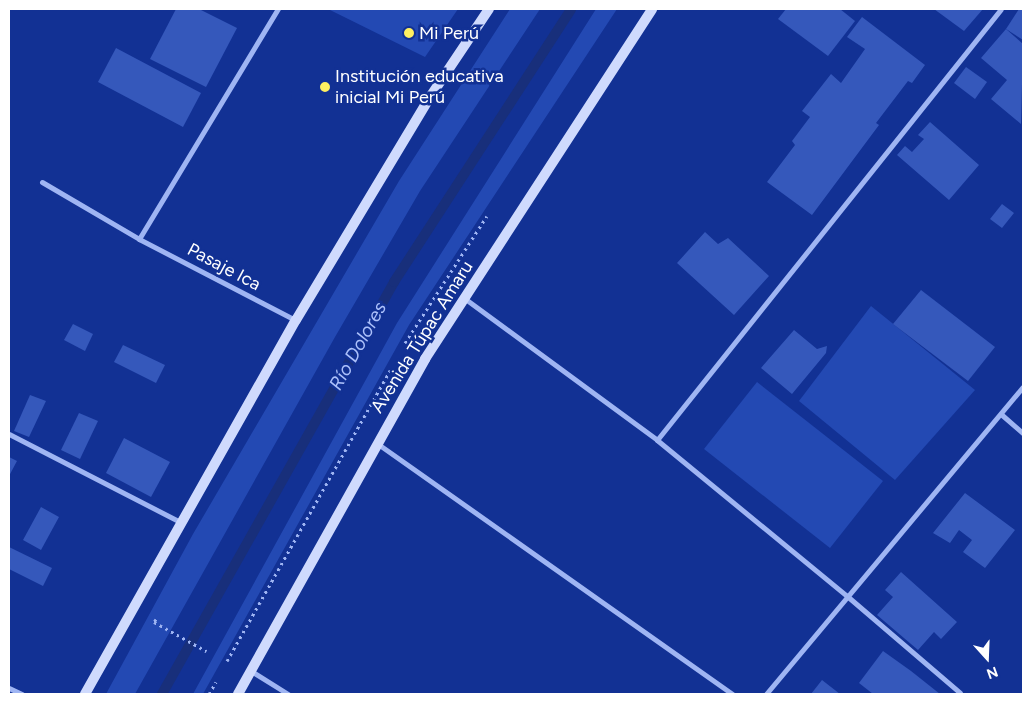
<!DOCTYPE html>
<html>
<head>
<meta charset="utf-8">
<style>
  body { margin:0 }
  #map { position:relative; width:1032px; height:703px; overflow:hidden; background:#123194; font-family:Figtree,sans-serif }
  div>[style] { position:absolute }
  .green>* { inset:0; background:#2349b3 }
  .stream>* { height:10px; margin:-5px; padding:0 5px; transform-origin:5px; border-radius:5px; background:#182f7b }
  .building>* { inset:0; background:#3558bb }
  .path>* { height:3px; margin-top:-1.5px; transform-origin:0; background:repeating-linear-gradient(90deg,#9fb5f3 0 2.5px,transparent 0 6.5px) }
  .street>* { height:5px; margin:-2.5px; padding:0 2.5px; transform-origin:2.5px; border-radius:2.5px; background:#9fb5f3 }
  .secondary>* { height:10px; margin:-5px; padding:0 5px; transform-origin:5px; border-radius:5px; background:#cfdafd }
  .dots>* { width:14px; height:14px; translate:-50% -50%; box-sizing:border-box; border:2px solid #123194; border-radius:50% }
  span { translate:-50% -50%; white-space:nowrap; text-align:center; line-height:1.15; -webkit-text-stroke:5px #123194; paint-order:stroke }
  .poi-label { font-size:18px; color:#fff }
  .left { translate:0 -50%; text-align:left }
  .street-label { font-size:18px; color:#fff }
  .water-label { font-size:19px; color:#acc0fa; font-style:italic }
  .frame { position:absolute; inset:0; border:10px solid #fff; pointer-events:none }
  .north { position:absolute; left:962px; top:633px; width:50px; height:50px; -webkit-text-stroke:4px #123194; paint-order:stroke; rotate:160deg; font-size:14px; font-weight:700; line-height:20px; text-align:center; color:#fff }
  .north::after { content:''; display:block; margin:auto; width:18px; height:22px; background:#fff; clip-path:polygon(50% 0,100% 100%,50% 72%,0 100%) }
</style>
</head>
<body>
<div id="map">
  <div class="green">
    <div style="clip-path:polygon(328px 9px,458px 9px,425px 57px)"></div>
    <div style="clip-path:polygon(510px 9px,540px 9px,420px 191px,335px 337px,135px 694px,106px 694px,193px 534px,399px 181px)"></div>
    <div style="clip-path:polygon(596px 9px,617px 9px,409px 325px,203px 694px,193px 694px,397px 323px)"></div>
    <div style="clip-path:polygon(871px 306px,975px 390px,895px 480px,799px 401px)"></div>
    <div style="clip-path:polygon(757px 382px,883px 481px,830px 548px,704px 449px)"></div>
  </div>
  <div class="stream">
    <div style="left:162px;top:694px;width:473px;rotate:-60.6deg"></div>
    <div style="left:394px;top:282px;width:325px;rotate:-57deg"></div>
  </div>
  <div class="building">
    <div style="clip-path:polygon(176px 9px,199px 9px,237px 28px,206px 87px,150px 59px)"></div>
    <div style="clip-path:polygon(786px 9px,840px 9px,855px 21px,828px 56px,778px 19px)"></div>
    <div style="clip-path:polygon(934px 9px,983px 9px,964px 31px)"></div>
    <div style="clip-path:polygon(1019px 9px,1023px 9px,1023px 40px,1006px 29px)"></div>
    <div style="clip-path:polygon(862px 17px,925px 65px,912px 83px,908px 81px,876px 123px,879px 125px,812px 215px,767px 182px,795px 145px,792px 141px,810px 117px,802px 111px,831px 74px,841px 83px,865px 49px,847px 37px)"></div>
    <div style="clip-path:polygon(1006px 29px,1023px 44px,1021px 124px,991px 99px,1007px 80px,981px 58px)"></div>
    <div style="clip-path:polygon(116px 48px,201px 93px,183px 127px,98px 82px)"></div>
    <div style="clip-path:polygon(966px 67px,987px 82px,975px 99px,954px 83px)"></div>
    <div style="clip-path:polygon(930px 122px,979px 165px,949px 200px,897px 155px,905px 146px,912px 152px,924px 139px,918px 135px)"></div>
    <div style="clip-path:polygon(1002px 204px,1014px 213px,1002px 228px,990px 219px)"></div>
    <div style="clip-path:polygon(705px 232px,718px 244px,728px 238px,769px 276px,734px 315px,677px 263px)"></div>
    <div style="clip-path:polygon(921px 290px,995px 347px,968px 381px,893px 324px)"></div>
    <div style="clip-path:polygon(73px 324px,93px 334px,85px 351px,64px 340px)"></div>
    <div style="clip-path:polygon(794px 330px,817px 349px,827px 346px,826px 353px,792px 394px,761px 368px)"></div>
    <div style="clip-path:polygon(123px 345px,165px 365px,156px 383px,114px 362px)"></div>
    <div style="clip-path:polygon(30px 395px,46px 401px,29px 437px,14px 431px)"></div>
    <div style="clip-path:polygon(79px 413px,98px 421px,80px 459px,61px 450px)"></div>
    <div style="clip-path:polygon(124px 438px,170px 462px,151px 497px,106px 473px)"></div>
    <div style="clip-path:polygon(9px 457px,17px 461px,9px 476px)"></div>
    <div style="clip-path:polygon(965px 493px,1015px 530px,985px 568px,963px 552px,972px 540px,959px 530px,950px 543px,933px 533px)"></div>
    <div style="clip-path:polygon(41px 507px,59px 517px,41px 550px,23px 540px)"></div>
    <div style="clip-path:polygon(9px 547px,52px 568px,43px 586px,9px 569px)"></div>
    <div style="clip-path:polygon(901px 572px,957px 622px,941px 639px,934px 632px,918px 650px,877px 615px,893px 597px,885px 590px)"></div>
    <div style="clip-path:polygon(883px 651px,911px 671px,940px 694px,873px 694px,859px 683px)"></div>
    <div style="clip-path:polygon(822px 680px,840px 694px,811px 694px)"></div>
  </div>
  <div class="path">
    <div style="left:405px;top:343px;width:151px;rotate:-57.2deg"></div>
    <div style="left:156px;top:619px;width:4px;rotate:124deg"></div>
    <div style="left:154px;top:622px;width:60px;rotate:29.1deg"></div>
    <div style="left:227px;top:661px;width:334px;rotate:-60.7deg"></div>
    <div style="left:209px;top:694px;width:14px;rotate:-60deg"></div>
  </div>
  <div class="street">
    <div style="left:42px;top:182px;width:113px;rotate:30.4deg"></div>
    <div style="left:139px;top:239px;width:176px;rotate:27.4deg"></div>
    <div style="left:139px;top:239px;width:269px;rotate:-58.9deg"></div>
    <div style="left:464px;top:298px;width:240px;rotate:36.3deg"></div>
    <div style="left:657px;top:440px;width:246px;rotate:39.4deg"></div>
    <div style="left:847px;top:596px;width:149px;rotate:40.6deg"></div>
    <div style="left:1002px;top:415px;width:28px;rotate:41deg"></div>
    <div style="left:9px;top:434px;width:192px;rotate:27.2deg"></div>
    <div style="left:657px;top:440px;width:551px;rotate:-51.41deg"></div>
    <div style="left:378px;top:444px;width:434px;rotate:35.2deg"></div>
    <div style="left:251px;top:671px;width:44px;rotate:31.9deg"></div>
    <div style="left:9px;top:688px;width:14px;rotate:25deg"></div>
    <div style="left:766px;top:694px;width:400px;rotate:-50.1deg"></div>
  </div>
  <div class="secondary">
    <div style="left:85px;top:694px;width:429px;rotate:-60.6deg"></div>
    <div style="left:296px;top:320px;width:260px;rotate:-59deg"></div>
    <div style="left:430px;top:97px;width:106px;rotate:-56.2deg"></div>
    <div style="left:238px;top:694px;width:384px;rotate:-60.8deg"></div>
    <div style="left:425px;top:359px;width:417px;rotate:-57deg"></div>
  </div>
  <div class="dots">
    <div style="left:409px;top:33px;background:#fff061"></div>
    <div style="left:325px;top:87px;background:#fff061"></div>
  </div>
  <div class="poi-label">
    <span class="left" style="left:419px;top:33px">Mi Perú</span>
    <span class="left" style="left:335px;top:87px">Institución educativa<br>inicial Mi Perú</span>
  </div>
  <div class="street-label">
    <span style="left:224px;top:267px;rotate:28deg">Pasaje Ica</span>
    <span style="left:422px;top:337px;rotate:-58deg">Avenida Túpac Amaru</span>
  </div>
  <div class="water-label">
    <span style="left:358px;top:346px;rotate:-61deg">Río Dolores</span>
  </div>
  <div class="frame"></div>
  <div class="north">N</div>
</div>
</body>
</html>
